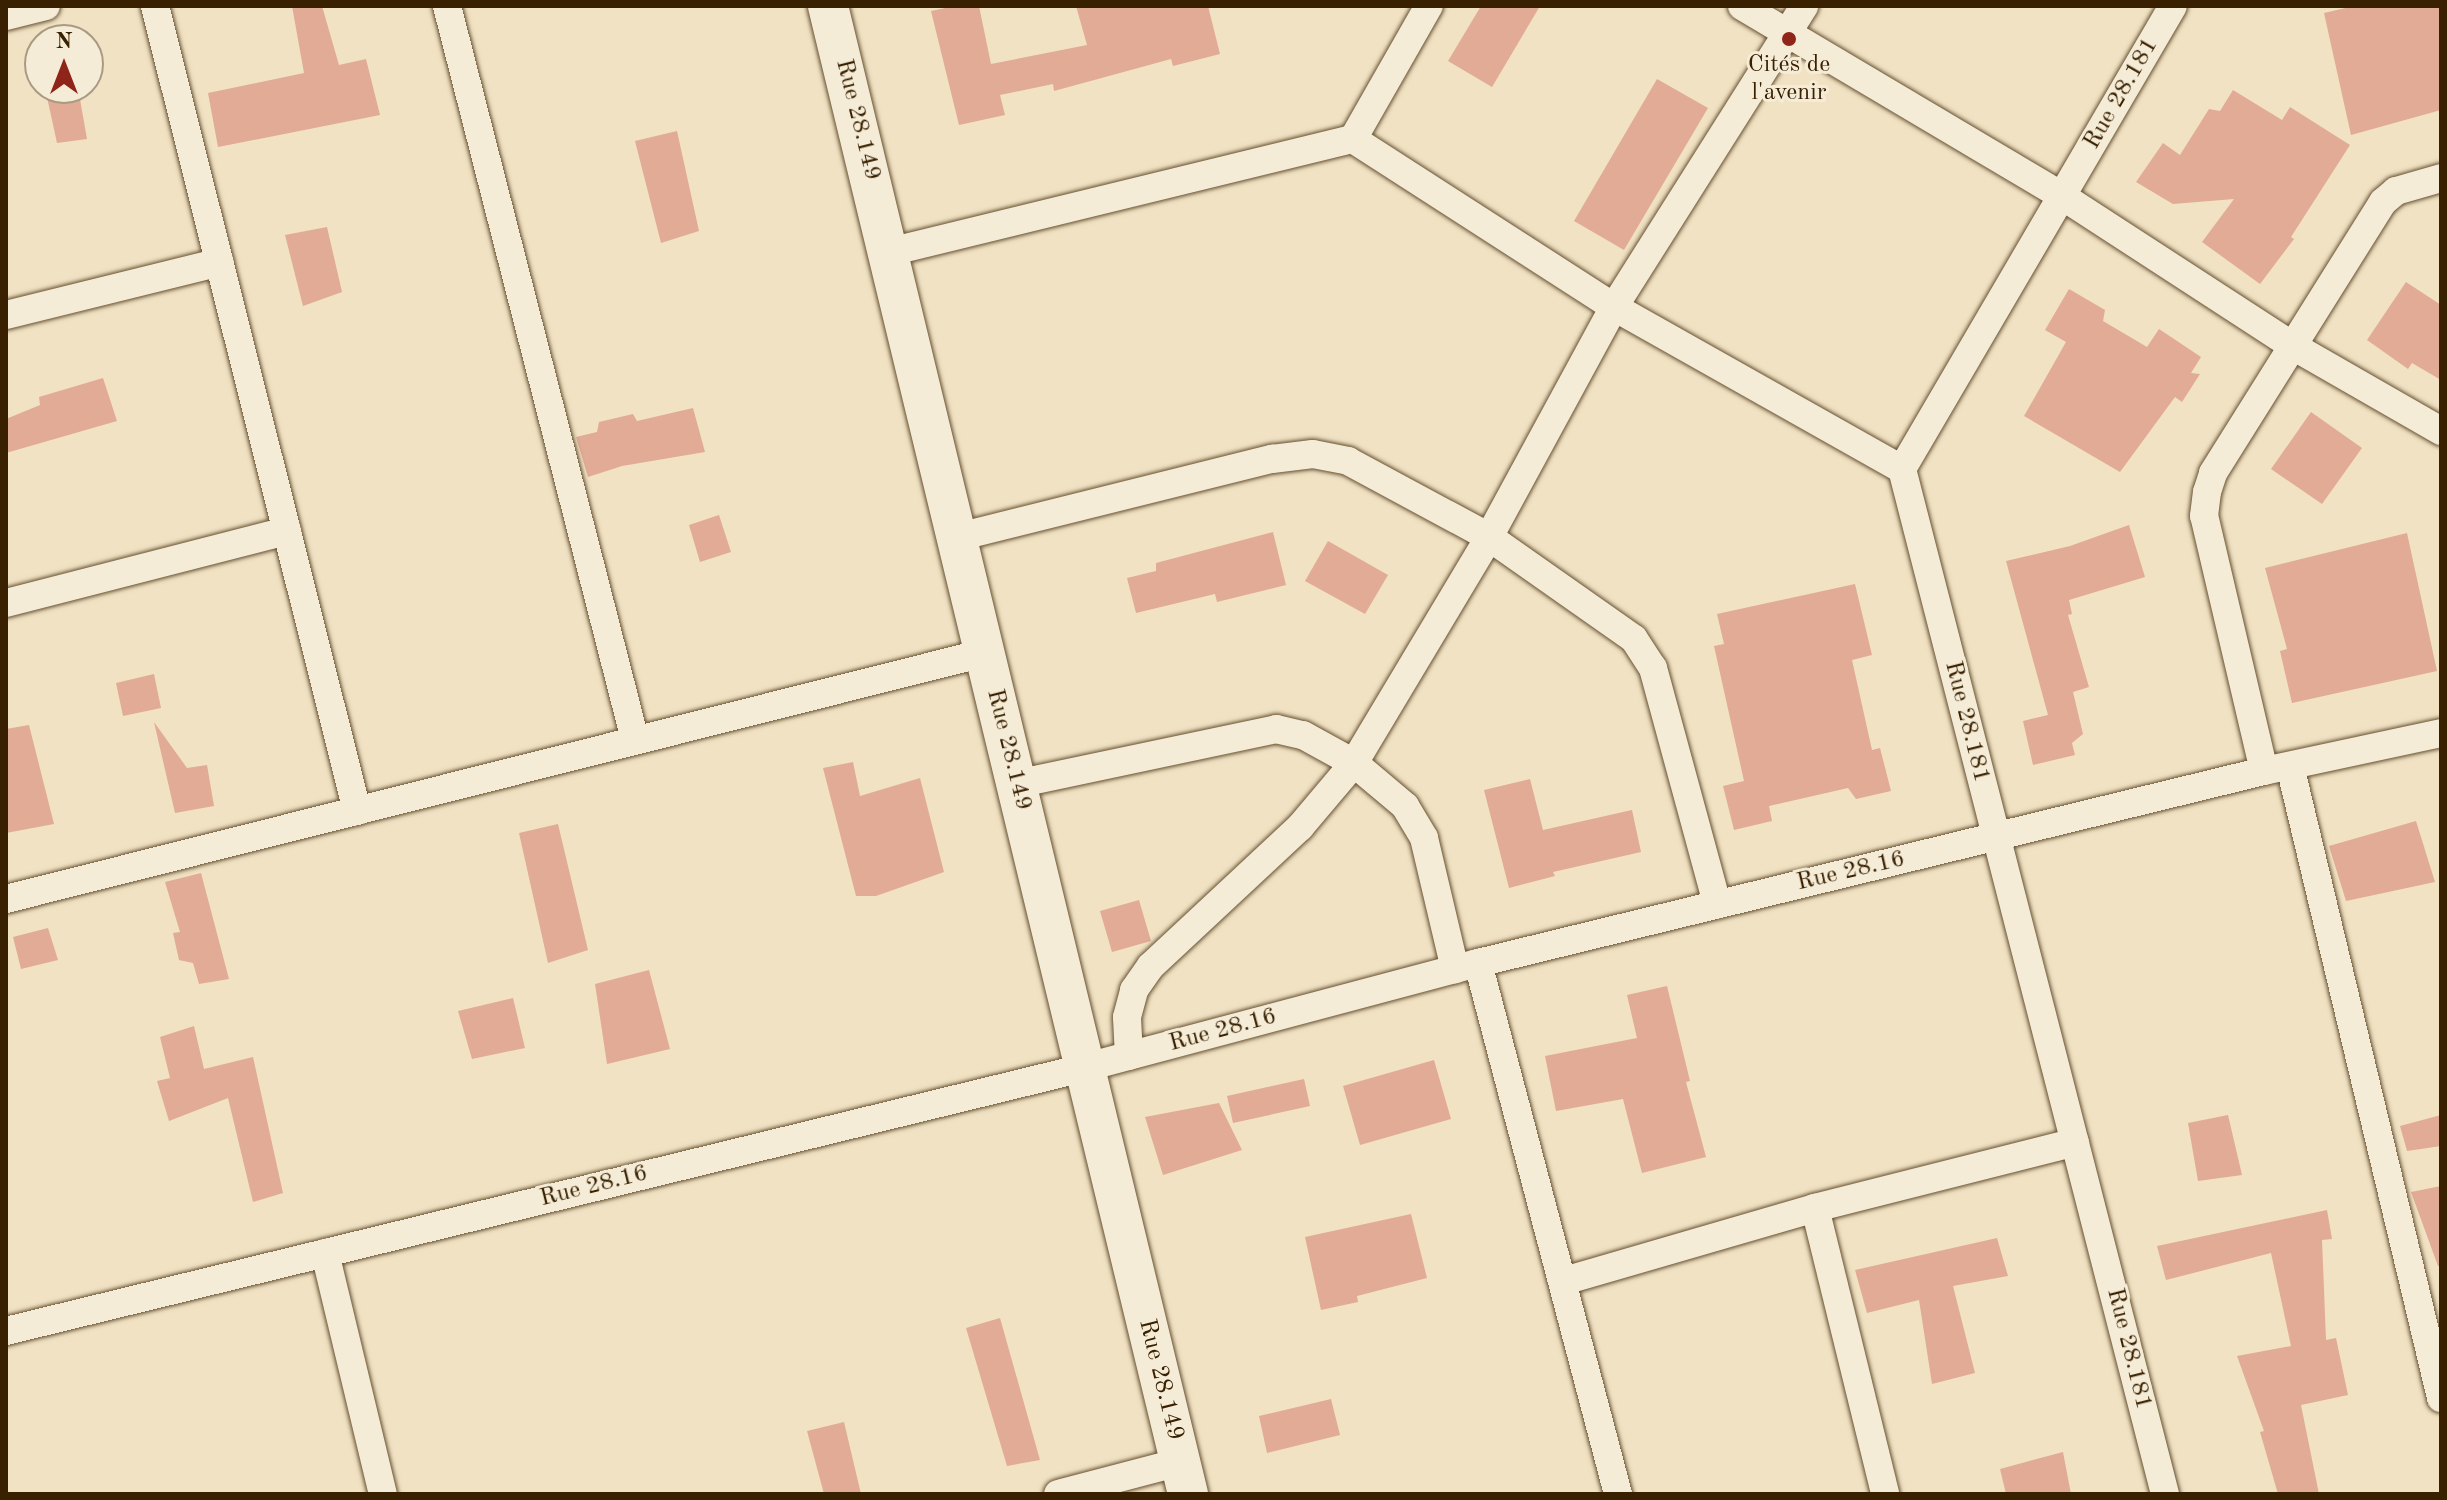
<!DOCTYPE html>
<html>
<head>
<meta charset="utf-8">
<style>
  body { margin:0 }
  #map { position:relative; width:2447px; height:1500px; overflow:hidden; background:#f0e2c3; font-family:"Old Standard TT",serif }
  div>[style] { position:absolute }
  .building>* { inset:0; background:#e1ab96 }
  .roads { filter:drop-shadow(0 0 2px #665031) drop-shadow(0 0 2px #665031) }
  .street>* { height:28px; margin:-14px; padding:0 14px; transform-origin:14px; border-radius:14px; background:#f5ecd8 }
  .secondary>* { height:40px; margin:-20px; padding:0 20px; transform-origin:20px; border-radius:20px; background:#f5ecd8 }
  .dots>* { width:22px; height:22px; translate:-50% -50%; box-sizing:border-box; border:4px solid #f5ecd8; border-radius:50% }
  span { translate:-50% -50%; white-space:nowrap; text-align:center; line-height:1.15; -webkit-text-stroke:6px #f5ecd8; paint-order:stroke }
  .poi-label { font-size:24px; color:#382000 }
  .street-label { font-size:24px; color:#382000 }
  .frame { position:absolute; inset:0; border:8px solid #382000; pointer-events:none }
  .north { position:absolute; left:24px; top:24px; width:80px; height:80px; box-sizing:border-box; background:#f5ecd8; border:2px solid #a99a82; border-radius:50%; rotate:0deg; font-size:22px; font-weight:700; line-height:32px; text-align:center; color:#382000 }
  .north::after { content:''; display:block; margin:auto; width:28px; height:36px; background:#8f2418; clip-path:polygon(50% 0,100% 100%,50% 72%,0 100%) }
</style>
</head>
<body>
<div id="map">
  <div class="building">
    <div style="clip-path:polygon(292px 6px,322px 6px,339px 65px,366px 59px,380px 115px,218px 147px,208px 93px,304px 73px)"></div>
    <div style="clip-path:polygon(955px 6px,979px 6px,991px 64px,1087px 45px,1076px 6px,1208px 6px,1220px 54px,1173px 66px,1171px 59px,1054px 91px,1053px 84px,1000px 95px,1005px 115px,959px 125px,931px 11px)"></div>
    <div style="clip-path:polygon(1481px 6px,1540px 6px,1492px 87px,1448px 61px)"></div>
    <div style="clip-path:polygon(2354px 6px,2441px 6px,2441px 110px,2351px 135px,2324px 13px)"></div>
    <div style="clip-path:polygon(1657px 79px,1708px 108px,1624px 250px,1574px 221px)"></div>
    <div style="clip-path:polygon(45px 88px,78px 88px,87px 139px,57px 143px)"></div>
    <div style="clip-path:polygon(2233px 90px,2282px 120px,2290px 107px,2350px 145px,2291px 237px,2294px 239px,2260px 284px,2202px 242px,2234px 199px,2173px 204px,2136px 182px,2163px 143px,2180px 155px,2209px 109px,2220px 111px)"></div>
    <div style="clip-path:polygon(677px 131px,699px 231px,661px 243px,635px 141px)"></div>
    <div style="clip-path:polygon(327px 227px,342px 292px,303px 306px,285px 235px)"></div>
    <div style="clip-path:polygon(2406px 282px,2441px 305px,2441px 380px,2412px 363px,2408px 369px,2367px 340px)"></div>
    <div style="clip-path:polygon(2069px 289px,2105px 310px,2103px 321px,2147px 347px,2159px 329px,2201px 357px,2191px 373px,2200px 374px,2182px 402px,2175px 397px,2120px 472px,2024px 416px,2066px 342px,2045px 330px)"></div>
    <div style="clip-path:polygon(103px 378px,117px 421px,6px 453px,6px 419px,40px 405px,39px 397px)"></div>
    <div style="clip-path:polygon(693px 408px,705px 452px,622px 466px,588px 477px,576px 437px,597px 432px,599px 422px,633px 414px,637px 421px)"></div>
    <div style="clip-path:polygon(2311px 412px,2362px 448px,2322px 504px,2271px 469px)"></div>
    <div style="clip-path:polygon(719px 515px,731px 552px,700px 562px,689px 525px)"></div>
    <div style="clip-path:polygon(2129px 525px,2145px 577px,2069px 600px,2072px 614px,2068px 615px,2089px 687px,2073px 692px,2083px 734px,2072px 743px,2075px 755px,2033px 765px,2023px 721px,2048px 715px,2006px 561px,2070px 546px)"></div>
    <div style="clip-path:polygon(1273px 532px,1286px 585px,1217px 602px,1215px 594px,1136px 613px,1127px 578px,1156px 571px,1156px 563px)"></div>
    <div style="clip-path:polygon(2407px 533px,2437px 671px,2292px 703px,2280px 651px,2287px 649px,2265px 568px)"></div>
    <div style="clip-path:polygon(1328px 541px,1388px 575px,1365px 614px,1305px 581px)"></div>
    <div style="clip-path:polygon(1855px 584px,1872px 655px,1852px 660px,1872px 750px,1880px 748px,1891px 791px,1856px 799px,1848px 788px,1769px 806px,1772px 821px,1734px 830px,1723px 786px,1744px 781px,1714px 646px,1724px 644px,1717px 614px)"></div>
    <div style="clip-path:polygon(154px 674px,161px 708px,123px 716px,116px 683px)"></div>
    <div style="clip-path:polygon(154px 722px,187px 768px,207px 765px,214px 806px,175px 813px)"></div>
    <div style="clip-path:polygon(29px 725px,54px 824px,6px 833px,6px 729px)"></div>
    <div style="clip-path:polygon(853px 762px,860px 796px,920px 778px,944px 872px,876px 896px,856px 896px,823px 768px)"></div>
    <div style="clip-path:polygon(1530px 779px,1543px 830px,1632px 810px,1641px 852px,1553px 872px,1555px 876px,1509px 888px,1484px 790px)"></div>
    <div style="clip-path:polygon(2416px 821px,2435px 882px,2346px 901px,2329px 846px)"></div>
    <div style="clip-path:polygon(558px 824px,588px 950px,548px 963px,519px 833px)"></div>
    <div style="clip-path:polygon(201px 873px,229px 979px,199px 984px,193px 963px,179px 960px,173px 933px,180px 932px,165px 882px)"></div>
    <div style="clip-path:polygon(1139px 900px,1151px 941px,1112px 952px,1100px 911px)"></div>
    <div style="clip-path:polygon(48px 928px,58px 960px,21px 969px,13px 937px)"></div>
    <div style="clip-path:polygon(649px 970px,670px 1049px,607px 1064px,595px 984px)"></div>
    <div style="clip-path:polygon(1667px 986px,1690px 1081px,1686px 1082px,1706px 1157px,1642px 1173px,1623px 1099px,1556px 1111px,1545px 1056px,1637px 1038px,1627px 995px)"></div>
    <div style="clip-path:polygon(513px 998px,525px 1048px,472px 1059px,458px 1011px)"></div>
    <div style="clip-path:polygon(194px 1026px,204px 1069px,253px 1057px,283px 1193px,253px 1202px,228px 1098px,169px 1121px,157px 1081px,170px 1078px,160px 1037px)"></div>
    <div style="clip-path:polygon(1434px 1060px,1451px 1119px,1360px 1145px,1343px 1086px)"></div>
    <div style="clip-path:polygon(1304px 1079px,1310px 1106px,1233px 1123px,1227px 1096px)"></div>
    <div style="clip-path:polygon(1219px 1103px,1242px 1150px,1163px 1175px,1145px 1117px)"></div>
    <div style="clip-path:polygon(2228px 1115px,2242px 1175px,2198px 1181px,2188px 1123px)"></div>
    <div style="clip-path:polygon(2441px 1115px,2441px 1146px,2407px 1151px,2400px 1126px)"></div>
    <div style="clip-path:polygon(2441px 1186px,2441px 1266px,2438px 1266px,2411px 1192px)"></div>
    <div style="clip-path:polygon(2327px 1210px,2332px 1239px,2322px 1240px,2326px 1340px,2336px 1338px,2348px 1395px,2301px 1405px,2319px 1494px,2278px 1494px,2260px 1432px,2264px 1431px,2237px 1356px,2291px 1346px,2271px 1253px,2166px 1280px,2157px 1246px)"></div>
    <div style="clip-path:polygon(1411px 1214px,1427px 1278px,1357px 1296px,1358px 1302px,1321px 1310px,1305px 1237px)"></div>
    <div style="clip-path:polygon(1997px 1238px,2008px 1276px,1953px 1286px,1975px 1373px,1932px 1384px,1919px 1300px,1867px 1313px,1855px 1270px)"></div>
    <div style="clip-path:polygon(1000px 1318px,1040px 1460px,1007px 1466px,966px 1328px)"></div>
    <div style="clip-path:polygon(1331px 1399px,1340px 1435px,1267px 1453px,1259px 1416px)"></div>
    <div style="clip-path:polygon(844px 1422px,861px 1494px,824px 1494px,807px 1431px)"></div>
    <div style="clip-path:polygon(2063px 1452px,2071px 1494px,2006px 1494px,2000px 1469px)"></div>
  </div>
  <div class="roads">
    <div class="street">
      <div style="left:155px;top:6px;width:830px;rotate:75.91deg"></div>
      <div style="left:447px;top:6px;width:758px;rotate:75.63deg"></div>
      <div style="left:1742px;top:6px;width:372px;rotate:30.7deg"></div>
      <div style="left:2062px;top:196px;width:275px;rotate:33deg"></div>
      <div style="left:2293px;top:346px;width:171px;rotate:29.9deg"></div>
      <div style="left:6px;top:16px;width:41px;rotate:-14deg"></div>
      <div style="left:1353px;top:139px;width:153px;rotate:-60.3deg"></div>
      <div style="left:889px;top:252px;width:478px;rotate:-13.7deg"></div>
      <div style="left:1353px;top:139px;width:310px;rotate:32.8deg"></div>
      <div style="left:1614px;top:307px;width:330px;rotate:29.4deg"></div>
      <div style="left:6px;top:315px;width:220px;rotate:-13.9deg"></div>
      <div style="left:958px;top:537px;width:324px;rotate:-14deg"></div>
      <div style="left:1272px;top:459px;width:41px;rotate:-7deg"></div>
      <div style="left:1313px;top:454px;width:36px;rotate:11deg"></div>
      <div style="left:1348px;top:461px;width:160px;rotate:28.3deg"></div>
      <div style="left:1489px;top:537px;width:177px;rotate:35.1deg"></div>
      <div style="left:1634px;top:639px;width:35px;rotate:57deg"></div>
      <div style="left:1653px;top:668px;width:245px;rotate:74.8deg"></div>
      <div style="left:6px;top:603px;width:290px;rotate:-14.4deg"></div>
      <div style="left:2290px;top:766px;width:650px;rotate:76.56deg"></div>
      <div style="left:2264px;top:771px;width:262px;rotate:-103.2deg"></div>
      <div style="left:2204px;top:516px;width:24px;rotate:-83deg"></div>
      <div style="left:2207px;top:492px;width:20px;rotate:-72deg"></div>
      <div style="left:2213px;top:473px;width:320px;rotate:-57.9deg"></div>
      <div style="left:2383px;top:202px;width:17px;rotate:-40deg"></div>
      <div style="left:2396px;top:191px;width:47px;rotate:-16.1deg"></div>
      <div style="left:1016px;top:784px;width:266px;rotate:-11.9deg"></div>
      <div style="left:1276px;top:729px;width:28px;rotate:13deg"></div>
      <div style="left:1303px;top:735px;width:58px;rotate:28.8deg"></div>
      <div style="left:1354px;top:763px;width:67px;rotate:40.1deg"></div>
      <div style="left:1405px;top:806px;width:37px;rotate:59deg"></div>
      <div style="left:1424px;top:838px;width:135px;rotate:76.7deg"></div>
      <div style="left:6px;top:899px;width:1008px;rotate:-14.12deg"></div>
      <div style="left:1478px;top:963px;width:549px;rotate:75.23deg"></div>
      <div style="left:1129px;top:1056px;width:39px;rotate:-93deg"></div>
      <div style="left:1127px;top:1017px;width:28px;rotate:-75deg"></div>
      <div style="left:1134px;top:990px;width:29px;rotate:-55deg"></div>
      <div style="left:1151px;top:966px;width:204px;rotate:-43deg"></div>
      <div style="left:1300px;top:827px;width:84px;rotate:-49.8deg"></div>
      <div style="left:1354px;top:763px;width:263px;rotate:-59.1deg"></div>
      <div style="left:1489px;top:537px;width:262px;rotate:-61.5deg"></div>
      <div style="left:1614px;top:307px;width:356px;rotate:-57.7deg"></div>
      <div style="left:1815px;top:1208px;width:294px;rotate:76.2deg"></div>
      <div style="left:325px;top:1253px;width:248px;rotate:76.5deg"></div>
      <div style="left:1564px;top:1281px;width:261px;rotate:-16.2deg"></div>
      <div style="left:1815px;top:1208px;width:268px;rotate:-14.2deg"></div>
      <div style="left:6px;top:1331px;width:1109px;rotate:-13.72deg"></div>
      <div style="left:1083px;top:1068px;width:409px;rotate:-14.9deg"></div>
      <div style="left:1478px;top:963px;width:809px;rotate:-13.73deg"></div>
      <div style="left:2264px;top:771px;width:181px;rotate:-12.1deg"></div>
      <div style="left:1058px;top:1494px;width:126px;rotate:-14.7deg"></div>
      <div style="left:2165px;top:1494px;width:1058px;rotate:-104.39deg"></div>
      <div style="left:1902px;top:469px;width:536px;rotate:-59.66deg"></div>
    </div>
    <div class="secondary">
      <div style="left:828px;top:6px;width:1531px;rotate:76.4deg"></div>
    </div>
  </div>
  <div class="dots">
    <div style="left:1789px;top:39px;background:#8f2418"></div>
  </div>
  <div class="poi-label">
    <span style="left:1789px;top:80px">Cités de<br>l'avenir</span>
  </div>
  <div class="street-label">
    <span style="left:2122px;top:94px;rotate:-60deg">Rue 28.181</span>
    <span style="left:857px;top:120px;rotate:76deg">Rue 28.149</span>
    <span style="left:1966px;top:722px;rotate:76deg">Rue 28.181</span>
    <span style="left:1008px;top:750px;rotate:76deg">Rue 28.149</span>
    <span style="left:1851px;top:872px;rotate:-13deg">Rue 28.16</span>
    <span style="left:1223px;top:1031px;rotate:-15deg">Rue 28.16</span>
    <span style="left:594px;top:1187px;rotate:-14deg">Rue 28.16</span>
    <span style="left:2128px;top:1349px;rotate:76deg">Rue 28.181</span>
    <span style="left:1160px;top:1380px;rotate:76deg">Rue 28.149</span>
  </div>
  <div class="frame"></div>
  <div class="north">N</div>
</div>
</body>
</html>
